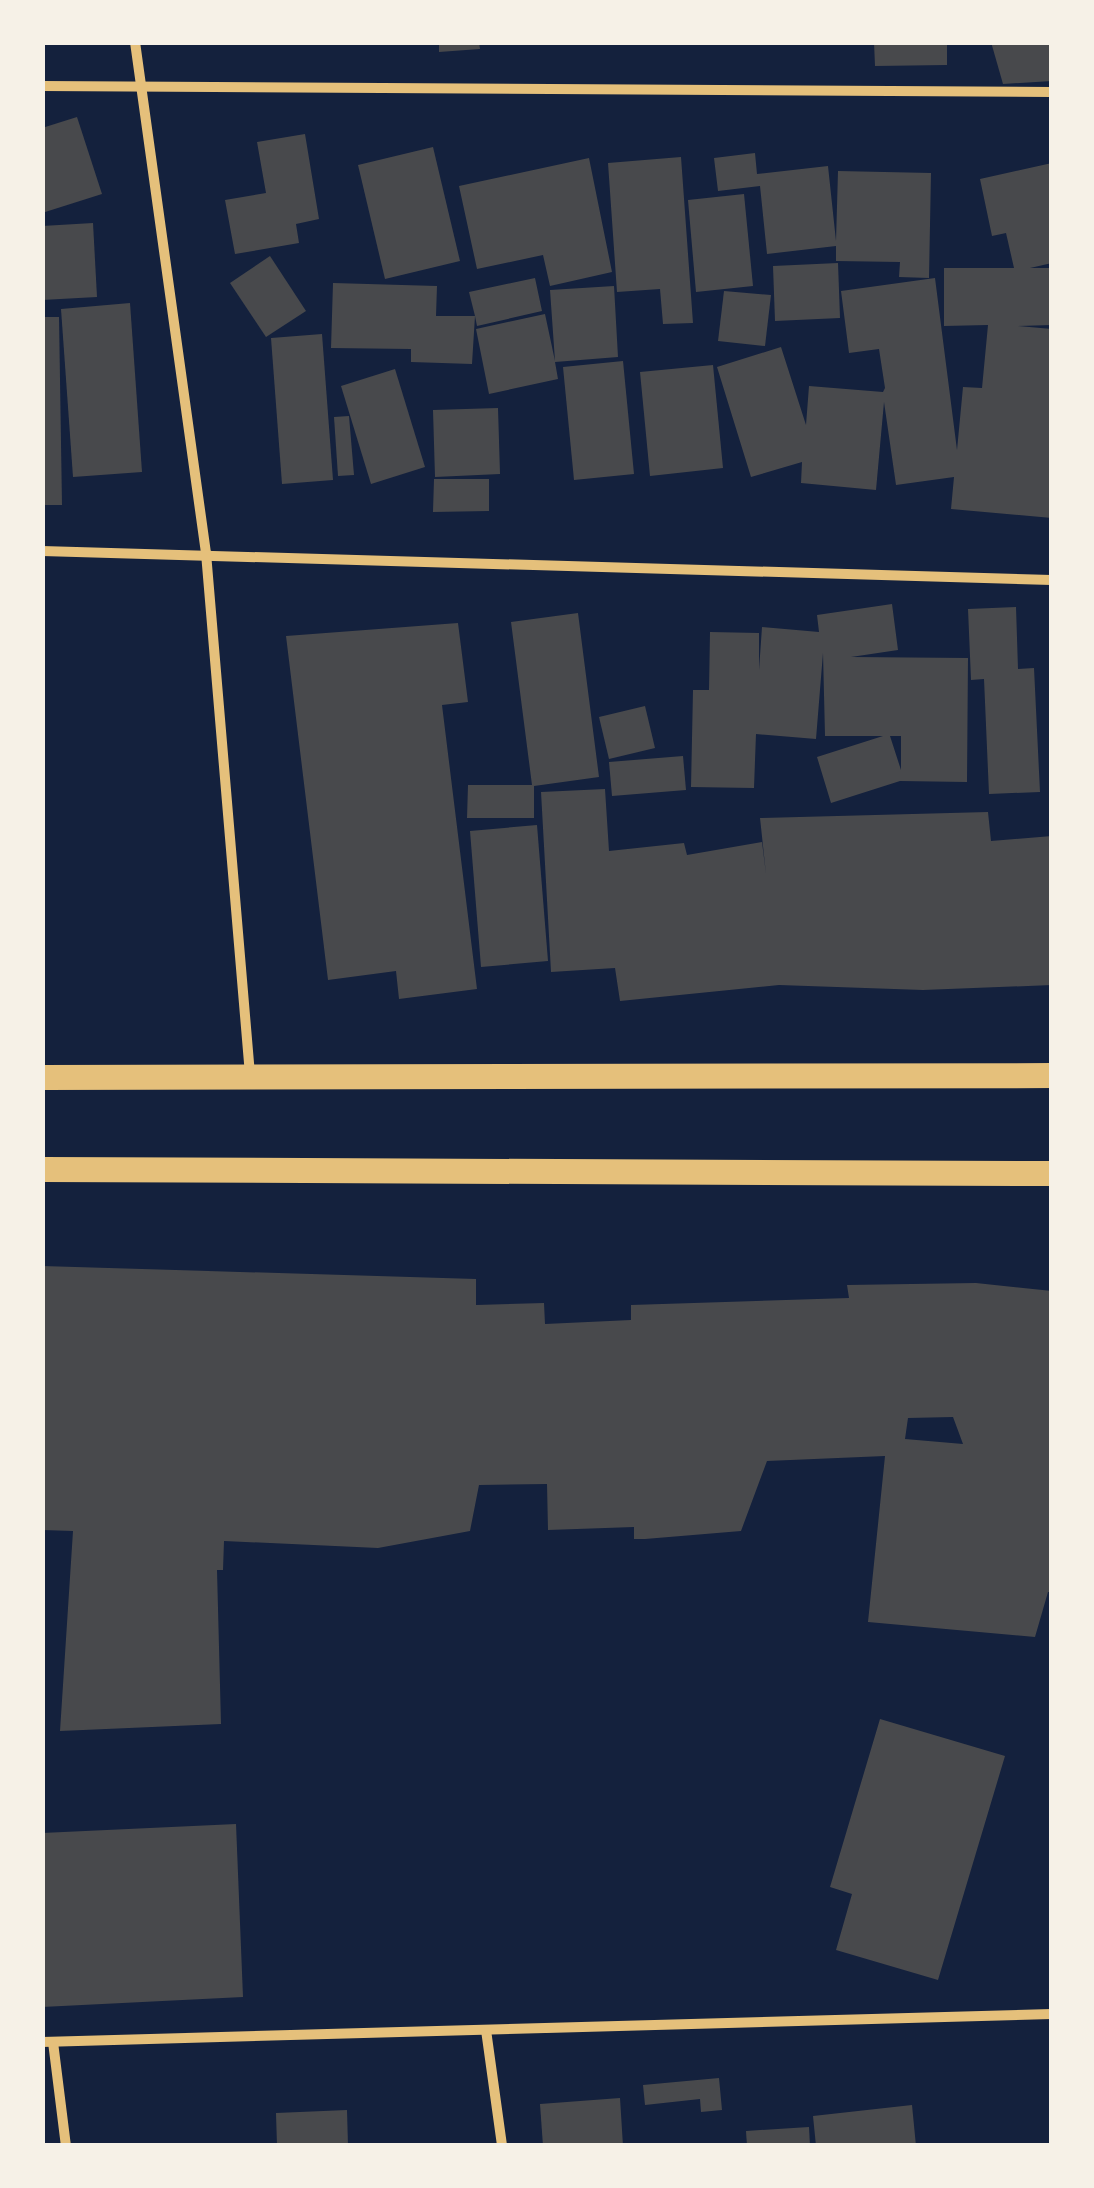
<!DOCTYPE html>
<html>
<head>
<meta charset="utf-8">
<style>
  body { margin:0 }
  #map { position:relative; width:1094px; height:2188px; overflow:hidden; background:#14213d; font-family:Cabin,sans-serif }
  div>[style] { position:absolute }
  .building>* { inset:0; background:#48494c }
  .minor>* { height:10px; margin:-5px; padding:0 5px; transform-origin:5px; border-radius:5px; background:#e5c07b }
  .primary>* { height:25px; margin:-12.5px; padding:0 12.5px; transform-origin:12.5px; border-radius:12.5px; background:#e5c07b }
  span { translate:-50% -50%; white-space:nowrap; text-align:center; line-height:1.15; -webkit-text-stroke:10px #f6f1e7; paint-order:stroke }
  .frame { position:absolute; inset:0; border:45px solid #f6f1e7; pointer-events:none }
</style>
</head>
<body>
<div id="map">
  <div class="building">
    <div style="clip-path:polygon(439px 42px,479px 42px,480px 49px,439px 52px)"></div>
    <div style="clip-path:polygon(874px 42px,947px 42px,947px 65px,875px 66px)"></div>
    <div style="clip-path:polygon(991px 42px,1052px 42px,1052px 81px,1003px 84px)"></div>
    <div style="clip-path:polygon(77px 117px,102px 194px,42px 213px,42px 128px)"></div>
    <div style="clip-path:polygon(305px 134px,319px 219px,296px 224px,299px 243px,235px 254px,225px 200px,266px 193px,257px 142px)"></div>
    <div style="clip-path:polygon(433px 147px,460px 261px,385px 279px,358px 165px)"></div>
    <div style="clip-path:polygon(755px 153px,757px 174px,828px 166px,836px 241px,838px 171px,931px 173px,929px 278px,899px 277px,900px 262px,836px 261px,836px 246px,767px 254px,760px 186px,718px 191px,714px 158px)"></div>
    <div style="clip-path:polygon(681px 157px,693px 323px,663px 324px,660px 289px,617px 292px,608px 163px)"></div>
    <div style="clip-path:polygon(589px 158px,612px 272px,550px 286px,543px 255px,477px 269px,459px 186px)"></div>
    <div style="clip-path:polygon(1052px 163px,1052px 263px,1030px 268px,1052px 268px,1052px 325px,1018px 326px,1052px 329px,1052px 518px,951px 509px,954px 477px,896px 485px,884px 402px,876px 490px,801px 483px,802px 462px,751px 477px,717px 367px,781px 347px,806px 425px,809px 386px,883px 392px,885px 388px,879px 349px,849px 353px,841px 291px,935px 278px,957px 450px,963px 387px,982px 388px,988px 325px,944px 326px,944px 268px,1014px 268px,1006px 233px,992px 236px,980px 179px)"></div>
    <div style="clip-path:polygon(744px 194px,753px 286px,696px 292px,688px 200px)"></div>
    <div style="clip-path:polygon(93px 223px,97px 297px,42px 300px,42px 226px)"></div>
    <div style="clip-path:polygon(270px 256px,306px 311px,266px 337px,230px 283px)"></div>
    <div style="clip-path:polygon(838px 263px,840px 318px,775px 321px,773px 266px)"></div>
    <div style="clip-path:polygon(535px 278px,542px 311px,477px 326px,475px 316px,472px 364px,411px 362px,411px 349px,331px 348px,333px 283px,437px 286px,436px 316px,475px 316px,469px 292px)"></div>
    <div style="clip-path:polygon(614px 286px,618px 357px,555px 362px,558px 379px,489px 394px,476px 329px,545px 314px,555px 361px,550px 290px)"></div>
    <div style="clip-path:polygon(724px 291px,771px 295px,765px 346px,718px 341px)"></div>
    <div style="clip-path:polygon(130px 303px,142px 472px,73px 477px,61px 309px)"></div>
    <div style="clip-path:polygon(42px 317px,59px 317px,62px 505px,42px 505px)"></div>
    <div style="clip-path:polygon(322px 334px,333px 480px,282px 484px,271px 338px)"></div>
    <div style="clip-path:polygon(623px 361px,634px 474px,574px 480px,563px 367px)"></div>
    <div style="clip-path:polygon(713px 365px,723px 468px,650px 476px,640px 372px)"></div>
    <div style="clip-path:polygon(395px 369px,425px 467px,371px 484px,341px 386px)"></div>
    <div style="clip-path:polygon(498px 408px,500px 474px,435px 477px,433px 410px)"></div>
    <div style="clip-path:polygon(349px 416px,354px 475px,338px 476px,334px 417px)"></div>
    <div style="clip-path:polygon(434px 479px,489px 479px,489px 511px,433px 512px)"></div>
    <div style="clip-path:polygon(evenodd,892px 604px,898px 650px,851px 657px,968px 658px,967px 782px,900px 781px,831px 803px,817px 757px,883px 736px,825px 736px,823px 653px,816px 739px,756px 734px,754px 788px,691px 787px,693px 690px,709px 690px,710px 632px,759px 633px,759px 670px,762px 627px,819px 632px,817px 615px,892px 604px,890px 736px,901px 736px,901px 770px,890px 736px)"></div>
    <div style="clip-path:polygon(1016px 607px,1018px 669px,1034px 668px,1040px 792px,989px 794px,984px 679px,971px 680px,968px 609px)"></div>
    <div style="clip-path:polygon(578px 613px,599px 777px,534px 786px,534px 818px,467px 818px,468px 785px,532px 785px,511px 622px)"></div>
    <div style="clip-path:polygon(458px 623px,468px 702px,442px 705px,477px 989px,399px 999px,396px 971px,328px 980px,286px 636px)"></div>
    <div style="clip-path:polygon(645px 706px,655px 748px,609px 759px,599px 717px)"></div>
    <div style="clip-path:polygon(683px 756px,686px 790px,612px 796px,609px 762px)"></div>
    <div style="clip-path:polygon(605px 789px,609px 851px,684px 843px,687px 855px,762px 842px,766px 874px,760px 818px,988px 812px,991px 841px,1052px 836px,1052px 985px,923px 990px,779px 985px,620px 1001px,615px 968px,551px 972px,541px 792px)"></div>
    <div style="clip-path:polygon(537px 825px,548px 961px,481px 967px,470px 831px)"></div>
    <div style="clip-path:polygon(evenodd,42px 1266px,476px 1279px,476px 1305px,544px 1303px,545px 1324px,631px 1320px,631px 1305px,849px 1298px,847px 1285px,976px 1283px,1052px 1291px,1052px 1592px,1048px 1592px,1035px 1637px,868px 1622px,885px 1456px,767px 1461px,741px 1531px,645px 1539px,634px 1539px,634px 1527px,548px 1530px,547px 1484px,479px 1485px,470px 1531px,378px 1548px,224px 1541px,223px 1570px,217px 1570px,221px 1724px,60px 1731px,73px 1531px,42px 1530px,42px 1266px,953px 1417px,963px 1444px,905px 1439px,908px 1418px,953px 1417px)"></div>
    <div style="clip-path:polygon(880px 1719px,1005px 1756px,938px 1980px,836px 1950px,852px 1894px,830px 1887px)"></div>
    <div style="clip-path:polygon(236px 1824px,243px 1997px,42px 2007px,42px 1833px)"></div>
    <div style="clip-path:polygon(719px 2078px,722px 2110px,701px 2112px,700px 2099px,645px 2105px,643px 2085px)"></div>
    <div style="clip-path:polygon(620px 2098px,623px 2146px,543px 2146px,540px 2104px)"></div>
    <div style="clip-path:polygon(912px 2105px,916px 2146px,816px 2146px,813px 2116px)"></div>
    <div style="clip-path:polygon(347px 2110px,348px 2146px,277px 2146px,276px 2113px)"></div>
    <div style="clip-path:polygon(809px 2127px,810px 2146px,747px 2146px,746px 2131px)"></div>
  </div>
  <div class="minor">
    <div style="left:135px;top:42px;width:516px;rotate:82.09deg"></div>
    <div style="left:206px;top:553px;width:524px;rotate:85.18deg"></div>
    <div style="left:42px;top:86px;width:1010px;rotate:0.34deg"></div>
    <div style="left:42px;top:551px;width:1010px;rotate:1.64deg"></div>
    <div style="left:486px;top:2030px;width:117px;rotate:82.1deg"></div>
    <div style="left:42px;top:2042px;width:1010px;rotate:-1.59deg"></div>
    <div style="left:53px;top:2042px;width:105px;rotate:82.9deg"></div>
  </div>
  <div class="primary">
    <div style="left:42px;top:1077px;width:1010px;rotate:-0.11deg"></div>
    <div style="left:42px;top:1169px;width:1010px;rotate:0.23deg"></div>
  </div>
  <div class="frame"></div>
</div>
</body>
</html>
